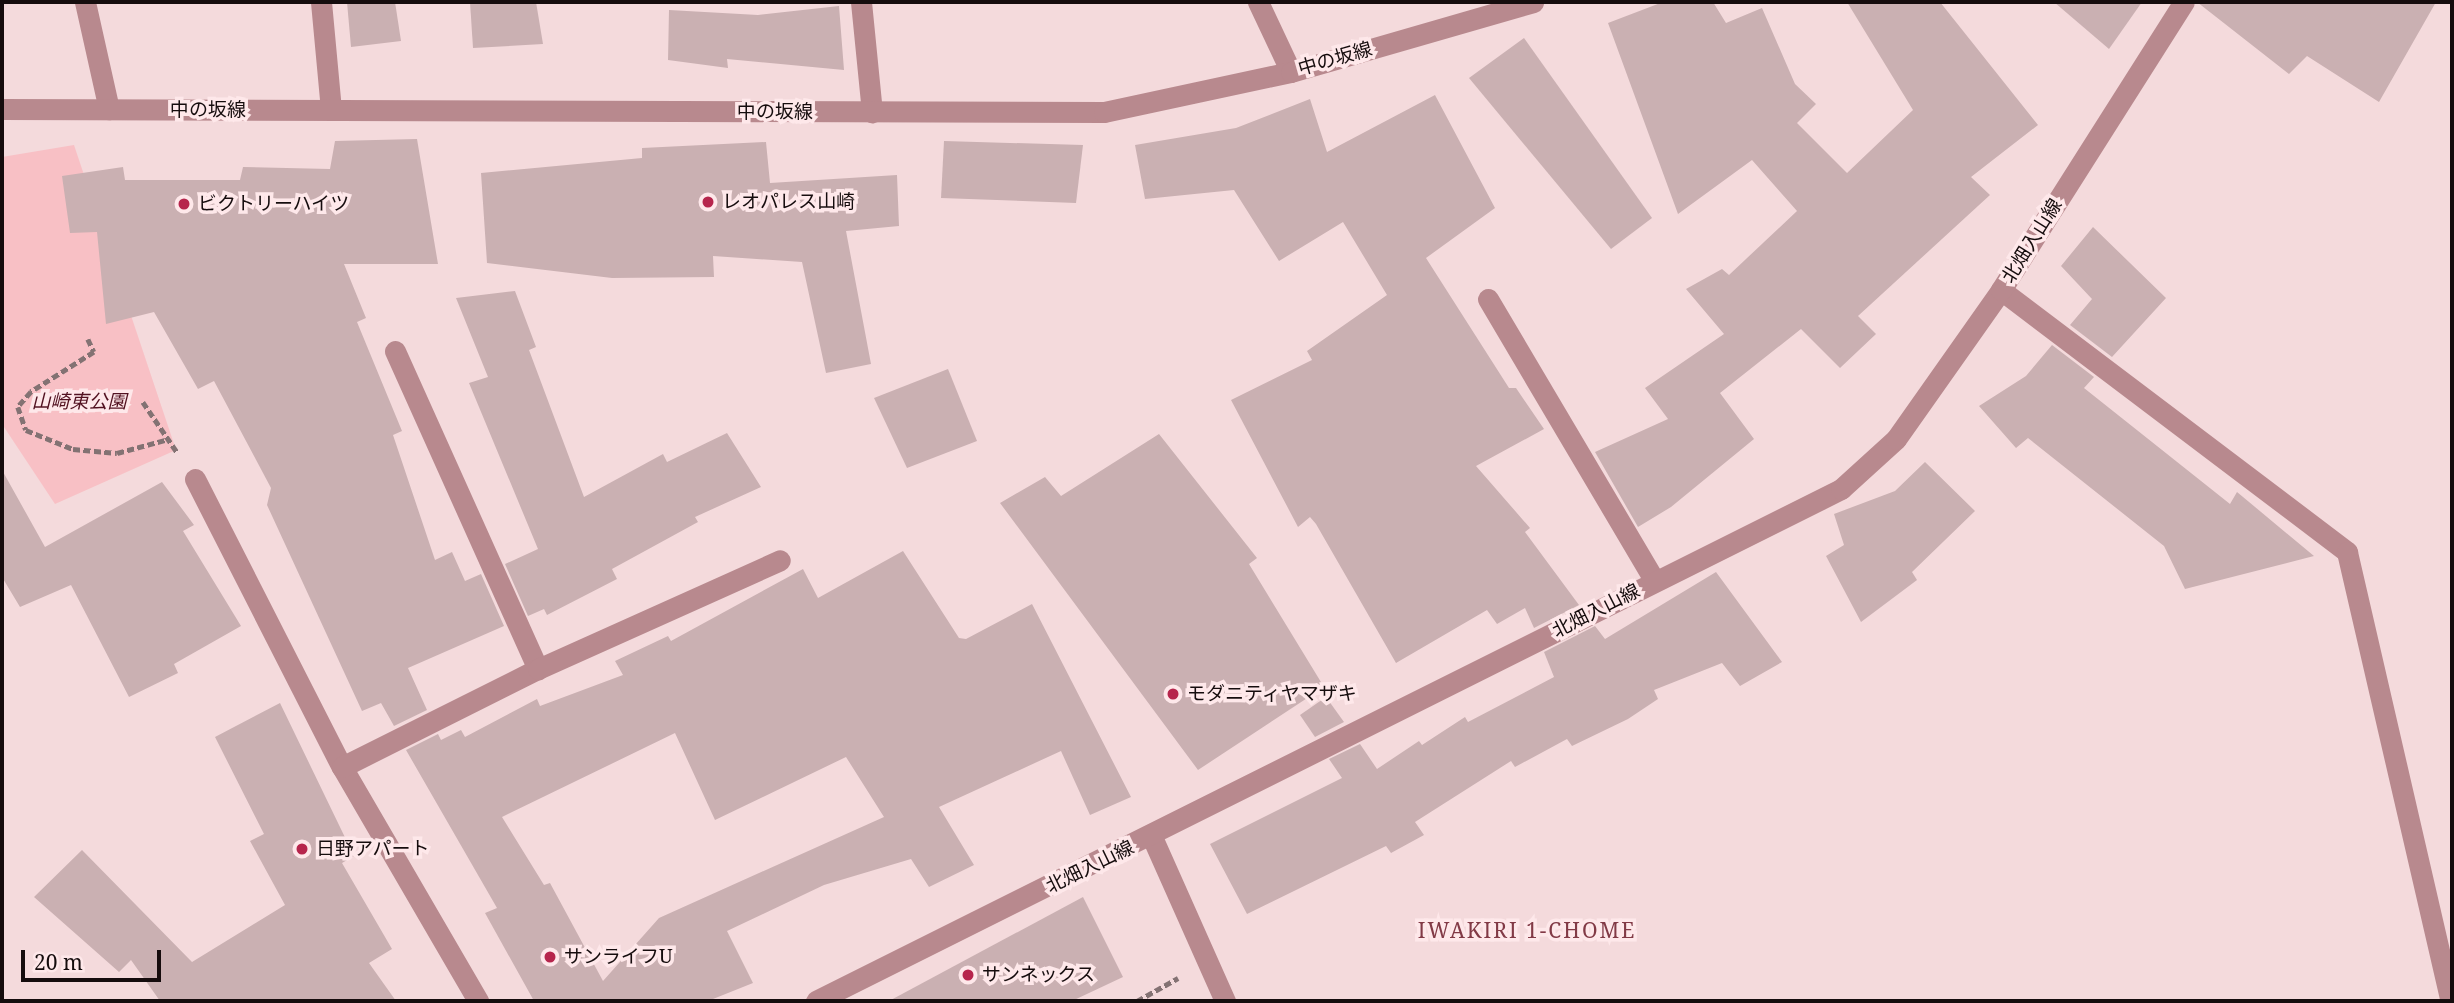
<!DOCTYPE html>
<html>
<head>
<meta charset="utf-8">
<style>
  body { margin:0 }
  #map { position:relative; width:2454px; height:1003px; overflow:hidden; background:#f4dadc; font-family:"Noto Serif","Noto Sans JP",serif }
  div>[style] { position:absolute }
  .green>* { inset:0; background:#f8c0c5 }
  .building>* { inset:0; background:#cab0b2 }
  .path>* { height:4.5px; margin-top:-2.25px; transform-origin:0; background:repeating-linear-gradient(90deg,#837273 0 7px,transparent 0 10.5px) }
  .street>* { height:21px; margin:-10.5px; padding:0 10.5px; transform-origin:10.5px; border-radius:10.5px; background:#b8898e }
  .dots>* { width:19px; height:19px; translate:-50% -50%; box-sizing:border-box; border:4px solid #fee8ea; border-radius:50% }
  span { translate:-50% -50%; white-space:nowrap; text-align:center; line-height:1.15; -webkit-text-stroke:7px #fee8ea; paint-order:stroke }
  .street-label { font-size:19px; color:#150c0d }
  .poi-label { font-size:19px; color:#150c0d }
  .left { translate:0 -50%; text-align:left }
  .park-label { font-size:19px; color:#521221; font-style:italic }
  .neighbourhood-label { font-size:21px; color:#823a46; letter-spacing:2px }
  .frame { position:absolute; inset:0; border:4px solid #150c0d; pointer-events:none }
  .scale { position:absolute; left:21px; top:950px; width:140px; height:32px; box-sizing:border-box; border:4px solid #150c0d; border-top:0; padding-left:9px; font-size:21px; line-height:24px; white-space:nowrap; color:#150c0d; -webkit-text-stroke:5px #fee8ea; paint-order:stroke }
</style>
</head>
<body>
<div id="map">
  <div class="green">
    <div style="clip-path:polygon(74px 145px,176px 450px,55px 504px,2px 424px,2px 157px)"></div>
  </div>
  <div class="building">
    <div style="clip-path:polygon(347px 2px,395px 2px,401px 41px,351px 47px)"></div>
    <div style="clip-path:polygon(470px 2px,536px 2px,543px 44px,473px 48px)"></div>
    <div style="clip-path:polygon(1663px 2px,1713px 2px,1726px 23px,1762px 8px,1795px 84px,1816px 104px,1797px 123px,1847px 173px,1913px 110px,1847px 2px,1940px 2px,2038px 125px,1971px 177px,1990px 195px,1858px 316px,1876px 334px,1840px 368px,1801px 329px,1720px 393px,1754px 439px,1671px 507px,1638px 527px,1595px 452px,1668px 419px,1645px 388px,1724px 334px,1686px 289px,1722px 269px,1729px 275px,1797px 211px,1752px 160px,1678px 214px,1608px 23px)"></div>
    <div style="clip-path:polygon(2054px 2px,2142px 2px,2109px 49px)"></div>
    <div style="clip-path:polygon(2197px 2px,2436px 2px,2379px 102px,2307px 56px,2289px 74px)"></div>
    <div style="clip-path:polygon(839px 6px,844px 70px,727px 59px,728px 68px,668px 60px,669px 10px,758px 15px)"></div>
    <div style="clip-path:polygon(1524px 38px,1652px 218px,1611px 249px,1469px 78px)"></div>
    <div style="clip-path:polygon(1435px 95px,1495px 208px,1426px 258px,1509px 388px,1516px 388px,1544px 429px,1476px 466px,1530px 528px,1525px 532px,1579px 605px,1534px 628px,1525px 608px,1497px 624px,1487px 610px,1396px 663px,1316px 524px,1310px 517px,1298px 527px,1231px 400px,1312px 360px,1307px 351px,1387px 295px,1343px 222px,1279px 261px,1234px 190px,1145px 199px,1135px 145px,1236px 128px,1310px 99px,1327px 152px)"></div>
    <div style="clip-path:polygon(417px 139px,438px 264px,344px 264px,366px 318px,357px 322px,402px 431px,393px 435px,435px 560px,452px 552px,465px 581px,481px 574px,504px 626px,408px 668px,427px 710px,394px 726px,381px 703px,362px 711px,267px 505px,271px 488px,214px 381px,198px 389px,154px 312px,106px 324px,97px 232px,70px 233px,62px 176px,123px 167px,125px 180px,240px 180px,243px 167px,330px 169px,335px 141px)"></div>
    <div style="clip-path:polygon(944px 141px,1083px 145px,1076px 203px,941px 198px)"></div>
    <div style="clip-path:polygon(766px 142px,770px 183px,897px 175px,899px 226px,846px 231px,871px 364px,826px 373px,802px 262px,713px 256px,714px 277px,612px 278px,487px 263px,481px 173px,642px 158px,642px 148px)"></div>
    <div style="clip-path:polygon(2093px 227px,2166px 298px,2112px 357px,2070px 325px,2092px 299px,2061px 266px)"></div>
    <div style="clip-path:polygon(515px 291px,536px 347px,529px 350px,584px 497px,663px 454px,667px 462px,727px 433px,761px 487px,695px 517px,698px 522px,612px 569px,617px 579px,547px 615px,544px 609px,528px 616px,505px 564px,538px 549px,469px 383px,488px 377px,456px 298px)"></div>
    <div style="clip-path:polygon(2052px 345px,2094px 377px,2084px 388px,2230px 504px,2237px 492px,2314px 556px,2185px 589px,2164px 546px,2028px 438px,2016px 448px,1979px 406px,2026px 376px)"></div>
    <div style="clip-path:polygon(948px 369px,977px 441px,907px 468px,874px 398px)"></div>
    <div style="clip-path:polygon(1159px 434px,1257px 558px,1249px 564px,1324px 687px,1198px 770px,1000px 503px,1045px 477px,1061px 496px)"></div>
    <div style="clip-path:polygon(1925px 462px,1975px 511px,1912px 572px,1917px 580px,1861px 622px,1826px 556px,1844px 545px,1834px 514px,1895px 491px)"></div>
    <div style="clip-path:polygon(2px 470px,45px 547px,162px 482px,194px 525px,183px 531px,241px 626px,174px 664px,178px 673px,129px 697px,71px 585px,20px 607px,2px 577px)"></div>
    <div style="clip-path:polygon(evenodd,903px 551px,959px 638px,966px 639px,1032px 604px,1131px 797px,1090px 815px,1061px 751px,939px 807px,974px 865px,929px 887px,911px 859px,824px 885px,727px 931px,753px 983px,708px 1001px,534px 1001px,485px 913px,497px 908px,406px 750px,438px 734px,441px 740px,461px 730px,465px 737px,537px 699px,540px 706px,623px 675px,615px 661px,668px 636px,671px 641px,803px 569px,818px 598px,903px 551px,675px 733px,715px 820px,846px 757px,884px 817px,659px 918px,603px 981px,550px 883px,544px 885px,502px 817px,675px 733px)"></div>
    <div style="clip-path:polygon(1716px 572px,1782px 662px,1740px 686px,1722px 663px,1654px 690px,1658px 699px,1628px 719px,1572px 746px,1567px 739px,1515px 767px,1511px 761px,1415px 822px,1424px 835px,1391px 853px,1386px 846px,1247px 914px,1210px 844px,1342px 778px,1329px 759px,1360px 744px,1377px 769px,1419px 741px,1422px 745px,1465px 717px,1468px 722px,1554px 677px,1544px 652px,1595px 626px,1605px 639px)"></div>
    <div style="clip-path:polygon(1326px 697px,1344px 722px,1315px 737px,1300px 715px)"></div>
    <div style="clip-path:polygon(280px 703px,354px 856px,342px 863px,392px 949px,369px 963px,396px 1001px,160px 1001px,131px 960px,119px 972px,34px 897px,82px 850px,192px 962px,285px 905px,250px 841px,264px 834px,215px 737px)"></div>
    <div style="clip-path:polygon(1083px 897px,1123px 977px,1072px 1001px,889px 1001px)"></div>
  </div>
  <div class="path">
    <div style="left:88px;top:339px;width:14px;rotate:65deg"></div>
    <div style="left:94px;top:352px;width:75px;rotate:147.6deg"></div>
    <div style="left:31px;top:392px;width:20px;rotate:131deg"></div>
    <div style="left:18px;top:407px;width:24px;rotate:71deg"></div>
    <div style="left:26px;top:430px;width:51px;rotate:22deg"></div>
    <div style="left:73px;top:449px;width:44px;rotate:5.2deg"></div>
    <div style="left:117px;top:453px;width:54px;rotate:-15.1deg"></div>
    <div style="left:143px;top:402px;width:60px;rotate:55.8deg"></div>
    <div style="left:1137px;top:1001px;width:47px;rotate:-29.3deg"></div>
  </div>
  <div class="street">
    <div style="left:85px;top:2px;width:110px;rotate:77.4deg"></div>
    <div style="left:321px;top:2px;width:108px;rotate:84.7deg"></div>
    <div style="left:861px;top:2px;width:111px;rotate:84.3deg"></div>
    <div style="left:1258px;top:2px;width:77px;rotate:64.8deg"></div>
    <div style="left:2px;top:109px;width:1102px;rotate:0.16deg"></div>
    <div style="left:1104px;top:112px;width:191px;rotate:-12.1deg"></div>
    <div style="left:1291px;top:72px;width:252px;rotate:-16.1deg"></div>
    <div style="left:2001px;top:290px;width:434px;rotate:37.1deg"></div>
    <div style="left:2347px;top:552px;width:461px;rotate:77deg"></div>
    <div style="left:1488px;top:299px;width:328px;rotate:59.4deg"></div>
    <div style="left:395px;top:351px;width:349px;rotate:65.8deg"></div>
    <div style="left:195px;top:479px;width:323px;rotate:63deg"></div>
    <div style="left:342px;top:767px;width:271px;rotate:59.8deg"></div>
    <div style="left:342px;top:767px;width:219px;rotate:-26.6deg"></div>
    <div style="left:538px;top:669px;width:265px;rotate:-24.2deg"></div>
    <div style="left:1152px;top:837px;width:180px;rotate:66deg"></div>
    <div style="left:816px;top:1001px;width:1146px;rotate:-26.54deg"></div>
    <div style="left:1841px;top:489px;width:74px;rotate:-42.3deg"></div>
    <div style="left:1896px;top:439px;width:182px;rotate:-54.8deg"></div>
    <div style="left:2001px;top:290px;width:341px;rotate:-57.6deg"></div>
  </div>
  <div class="dots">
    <div style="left:708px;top:202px;background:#b6254c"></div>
    <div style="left:184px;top:204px;background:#b6254c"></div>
    <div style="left:1173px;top:694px;background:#b6254c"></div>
    <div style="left:302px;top:849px;background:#b6254c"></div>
    <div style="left:550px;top:957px;background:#b6254c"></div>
    <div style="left:968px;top:975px;background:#b6254c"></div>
  </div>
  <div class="street-label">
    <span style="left:1335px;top:59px;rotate:-16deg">中の坂線</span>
    <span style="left:208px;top:110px">中の坂線</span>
    <span style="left:775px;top:112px">中の坂線</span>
    <span style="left:2032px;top:241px;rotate:-58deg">北畑入山線</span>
    <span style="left:1596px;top:611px;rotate:-27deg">北畑入山線</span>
    <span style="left:1090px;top:867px;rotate:-26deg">北畑入山線</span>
  </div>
  <div class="poi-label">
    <span class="left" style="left:722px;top:202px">レオパレス山崎</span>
    <span class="left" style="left:198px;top:204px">ビクトリーハイツ</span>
    <span class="left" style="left:1187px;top:694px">モダニティヤマザキ</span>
    <span class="left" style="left:316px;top:849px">日野アパート</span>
    <span class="left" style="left:564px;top:957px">サンライフU</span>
    <span class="left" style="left:982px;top:975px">サンネックス</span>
  </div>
  <div class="park-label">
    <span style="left:79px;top:402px">山崎東公園</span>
  </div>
  <div class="neighbourhood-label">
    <span style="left:1527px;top:930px">IWAKIRI 1-CHOME</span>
  </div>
  <div class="frame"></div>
  <div class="scale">20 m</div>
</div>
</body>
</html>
